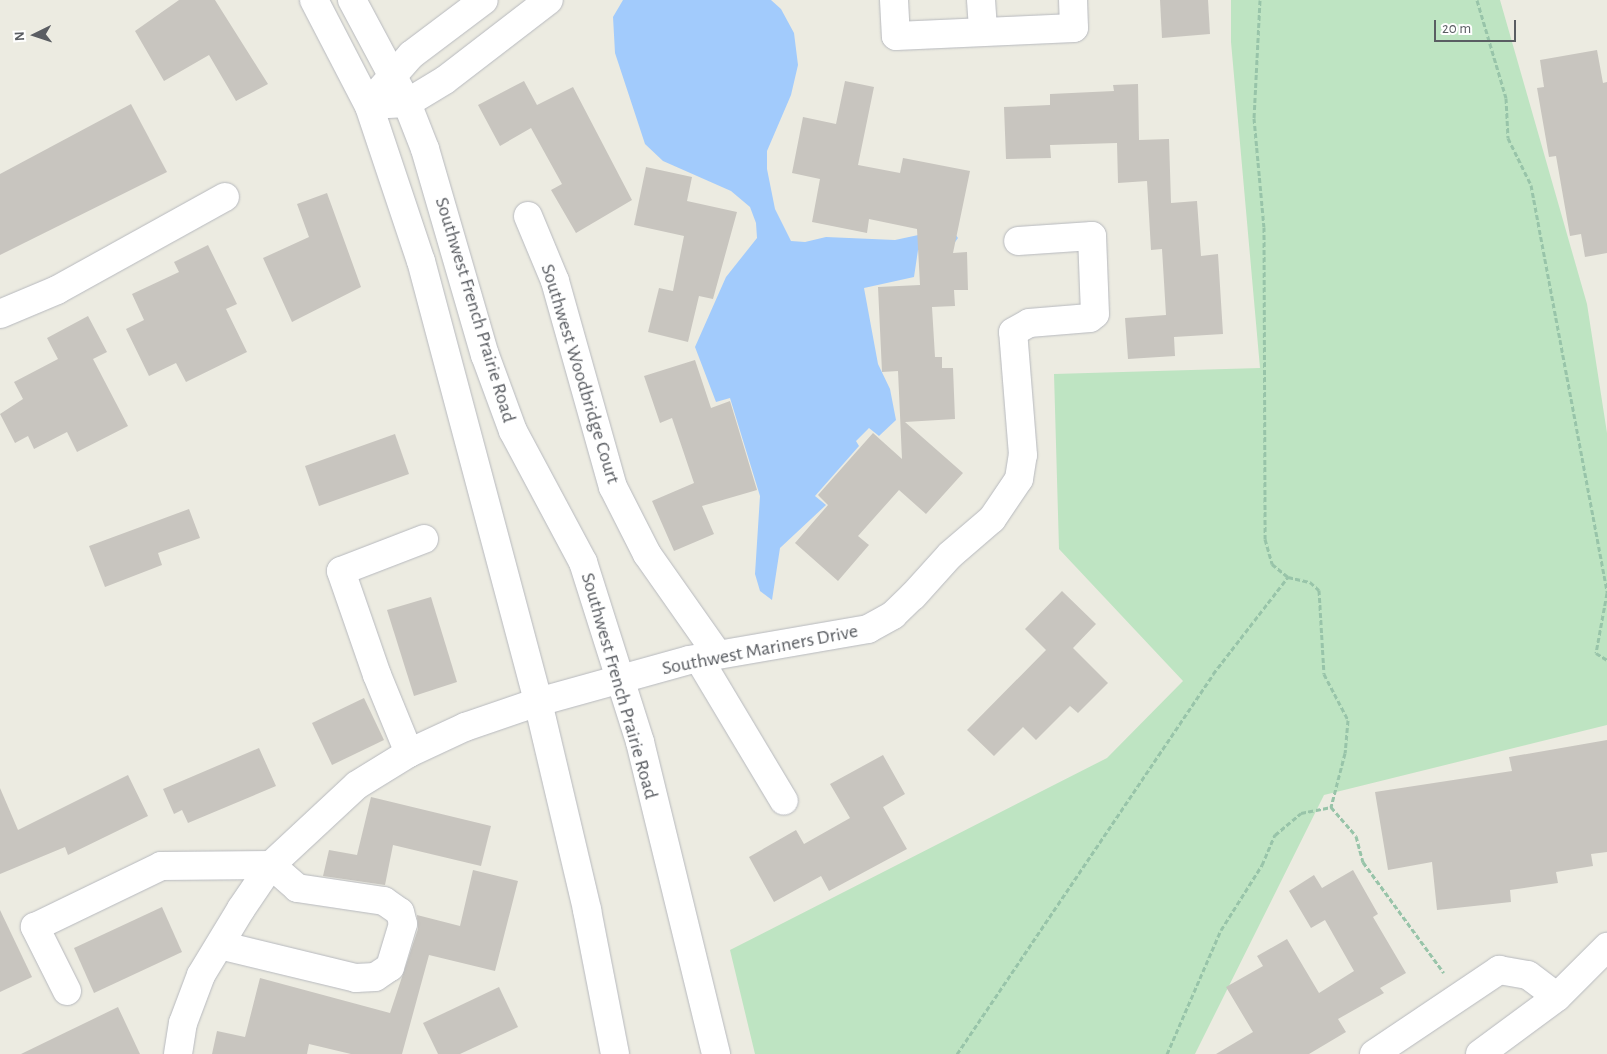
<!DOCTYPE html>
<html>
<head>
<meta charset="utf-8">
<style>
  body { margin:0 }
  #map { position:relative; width:1607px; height:1054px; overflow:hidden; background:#ecebe1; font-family:"Alegreya Sans",sans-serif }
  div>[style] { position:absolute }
  .green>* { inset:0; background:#bee4c2 }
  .water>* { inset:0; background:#a2cbfc }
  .building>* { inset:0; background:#c8c5bf }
  .path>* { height:3px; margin-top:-1.5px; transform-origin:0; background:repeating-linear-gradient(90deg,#98c4a9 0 5px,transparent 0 7.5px) }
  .roads { filter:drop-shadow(0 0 1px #b7b9be) drop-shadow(0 0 1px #b7b9be) }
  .minor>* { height:28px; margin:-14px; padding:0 14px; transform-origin:14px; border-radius:14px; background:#fff }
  span { translate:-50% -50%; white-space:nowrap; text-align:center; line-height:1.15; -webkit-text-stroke:4.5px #fff; paint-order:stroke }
  .street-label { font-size:20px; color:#5a5d62 }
  .north { position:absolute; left:10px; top:10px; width:50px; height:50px; -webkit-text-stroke:4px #fff; paint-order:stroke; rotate:266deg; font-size:14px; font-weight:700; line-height:20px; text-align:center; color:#5a5d62 }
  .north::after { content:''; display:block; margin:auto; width:18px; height:22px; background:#5a5d62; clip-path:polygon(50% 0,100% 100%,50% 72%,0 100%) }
  .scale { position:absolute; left:1434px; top:20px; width:82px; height:22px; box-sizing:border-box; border:2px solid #5a5d62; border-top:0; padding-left:6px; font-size:15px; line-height:18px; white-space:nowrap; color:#5a5d62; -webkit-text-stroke:4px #fff; paint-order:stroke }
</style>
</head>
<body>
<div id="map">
  <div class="green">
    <div style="clip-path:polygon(1231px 0,1500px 0,1587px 304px,1607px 433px,1607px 725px,1324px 795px,1195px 1054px,755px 1054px,730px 950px,1107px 758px,1183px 681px,1059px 549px,1054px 374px,1260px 368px,1231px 42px)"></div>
  </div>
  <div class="water">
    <div style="clip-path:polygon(623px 0,771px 0,781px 9px,794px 33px,798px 65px,791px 95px,767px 151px,767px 169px,775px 209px,791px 241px,805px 242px,826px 237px,895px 240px,951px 228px,958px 238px,950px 249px,918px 250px,914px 277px,864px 288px,878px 364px,890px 389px,896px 420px,879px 436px,869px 428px,856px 441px,859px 446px,815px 496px,826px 505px,780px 548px,772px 600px,760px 591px,755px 574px,760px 496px,730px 398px,716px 402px,695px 347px,726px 277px,757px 238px,756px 223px,750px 207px,731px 191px,663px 161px,645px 144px,615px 53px,613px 17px)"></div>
  </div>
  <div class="building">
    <div style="clip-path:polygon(179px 0,215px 0,268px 84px,236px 101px,209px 55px,164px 81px,135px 31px)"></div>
    <div style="clip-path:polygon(1160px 0,1208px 0,1210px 34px,1162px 38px)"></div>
    <div style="clip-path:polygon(1597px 50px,1603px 83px,1607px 82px,1607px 253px,1585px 257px,1581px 234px,1570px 236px,1556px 156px,1549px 157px,1537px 88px,1544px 87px,1540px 60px)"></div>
    <div style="clip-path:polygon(524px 81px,537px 105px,573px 87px,632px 200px,576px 233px,551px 190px,562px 184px,531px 128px,500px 146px,478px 105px)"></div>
    <div style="clip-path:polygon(845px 81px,874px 87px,858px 165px,900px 173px,903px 158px,970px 171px,953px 253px,967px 252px,968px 290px,954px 290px,955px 306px,932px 307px,935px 357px,942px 357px,942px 368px,953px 368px,955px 419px,905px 422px,963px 473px,926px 514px,899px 490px,858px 536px,869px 545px,838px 581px,795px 543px,828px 505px,818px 495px,873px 433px,902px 459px,898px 371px,882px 372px,878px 287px,920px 285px,917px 229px,869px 219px,867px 233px,812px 222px,820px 179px,792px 173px,803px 117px,836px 124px)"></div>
    <div style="clip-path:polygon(1138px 84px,1139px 140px,1169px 139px,1171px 203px,1197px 201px,1201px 256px,1218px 254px,1223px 334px,1174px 337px,1175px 356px,1128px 359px,1125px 318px,1166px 315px,1162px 249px,1151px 250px,1147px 181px,1118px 183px,1117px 143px,1050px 145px,1051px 158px,1006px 159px,1004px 107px,1050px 105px,1050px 94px,1114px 91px,1113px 85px)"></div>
    <div style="clip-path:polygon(131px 104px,167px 172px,0 255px,0 174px)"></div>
    <div style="clip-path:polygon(646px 167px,692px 177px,687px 201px,737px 212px,713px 299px,699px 296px,688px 342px,648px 332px,659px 288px,673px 291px,684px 236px,634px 225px)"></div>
    <div style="clip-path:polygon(327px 193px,361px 287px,292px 322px,263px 258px,309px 237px,297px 204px)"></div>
    <div style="clip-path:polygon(208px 245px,237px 304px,226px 309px,247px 352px,186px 382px,176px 363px,149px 376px,126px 329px,144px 320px,132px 294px,179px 272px,174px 262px)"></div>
    <div style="clip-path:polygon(88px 316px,107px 352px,93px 359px,128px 426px,77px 452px,67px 432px,34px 449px,28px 436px,15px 443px,0 414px,23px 399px,14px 382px,58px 359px,47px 338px)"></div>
    <div style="clip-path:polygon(695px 360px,711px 408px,730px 401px,757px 490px,702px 506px,714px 534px,674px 551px,652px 501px,694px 483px,672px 418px,660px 423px,644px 376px)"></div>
    <div style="clip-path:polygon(395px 434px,409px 474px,319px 506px,305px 466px)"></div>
    <div style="clip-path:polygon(189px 509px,200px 538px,158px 553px,162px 565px,105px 587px,89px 546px)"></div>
    <div style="clip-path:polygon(1062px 591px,1096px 624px,1073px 648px,1108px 683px,1078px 713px,1070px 706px,1036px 740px,1023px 727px,994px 756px,967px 730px,1046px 650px,1025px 629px)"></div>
    <div style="clip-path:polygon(431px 597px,457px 682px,414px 696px,387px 610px)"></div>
    <div style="clip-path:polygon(364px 698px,384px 740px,332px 765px,312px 723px)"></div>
    <div style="clip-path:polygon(1607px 740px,1607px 852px,1591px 854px,1593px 866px,1556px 872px,1558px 883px,1510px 890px,1511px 902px,1437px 910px,1432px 862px,1388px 870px,1375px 792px,1512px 771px,1509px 757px)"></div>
    <div style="clip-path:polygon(259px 748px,276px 786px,188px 823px,182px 810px,174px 814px,163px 789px)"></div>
    <div style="clip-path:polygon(883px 755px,905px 794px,883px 807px,907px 849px,829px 891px,821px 876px,774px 902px,749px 857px,796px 830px,804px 844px,850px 818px,830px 784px)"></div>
    <div style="clip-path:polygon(128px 775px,148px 816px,68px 855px,65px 847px,0 874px,0 788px,18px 830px)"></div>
    <div style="clip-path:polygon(371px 797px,491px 826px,481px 866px,393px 845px,385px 885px,323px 876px,329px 850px,357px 855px)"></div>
    <div style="clip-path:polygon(473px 870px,518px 881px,495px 971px,429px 955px,402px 1054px,351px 1054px,309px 1044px,307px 1054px,212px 1054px,217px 1031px,245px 1037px,260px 978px,390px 1013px,418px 929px,417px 915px,460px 926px)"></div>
    <div style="clip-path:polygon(1353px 870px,1378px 914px,1373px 917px,1406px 973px,1380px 988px,1384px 993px,1338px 1019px,1346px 1032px,1309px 1054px,1216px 1054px,1253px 1032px,1226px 987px,1263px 966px,1257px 956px,1287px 939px,1319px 993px,1354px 971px,1325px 920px,1311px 928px,1289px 891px,1314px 875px,1322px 888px)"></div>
    <div style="clip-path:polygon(162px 907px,182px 952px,94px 993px,74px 948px)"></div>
    <div style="clip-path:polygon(0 910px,32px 977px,0 992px)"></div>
    <div style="clip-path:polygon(499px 987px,518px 1027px,460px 1054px,438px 1054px,423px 1023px)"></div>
    <div style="clip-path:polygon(118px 1007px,140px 1054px,21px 1054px)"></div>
  </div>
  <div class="path">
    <div style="left:1260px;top:0;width:118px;rotate:92.9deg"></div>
    <div style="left:1254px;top:118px;width:109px;rotate:84.8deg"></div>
    <div style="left:1264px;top:227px;width:312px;rotate:89.8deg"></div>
    <div style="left:1265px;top:539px;width:26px;rotate:74deg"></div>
    <div style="left:1272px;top:564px;width:21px;rotate:39deg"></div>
    <div style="left:1288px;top:577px;width:23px;rotate:13deg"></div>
    <div style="left:1310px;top:582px;width:12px;rotate:42deg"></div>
    <div style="left:1319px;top:590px;width:84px;rotate:86.6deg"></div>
    <div style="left:1324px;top:674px;width:52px;rotate:62.4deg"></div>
    <div style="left:1348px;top:720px;width:33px;rotate:95deg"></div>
    <div style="left:1345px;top:753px;width:56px;rotate:104.5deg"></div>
    <div style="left:1331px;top:807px;width:38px;rotate:49deg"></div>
    <div style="left:1356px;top:836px;width:27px;rotate:75deg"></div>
    <div style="left:1363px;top:862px;width:137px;rotate:53.9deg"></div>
    <div style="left:1477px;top:0;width:102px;rotate:73.5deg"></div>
    <div style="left:1506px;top:98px;width:40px;rotate:87.1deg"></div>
    <div style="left:1508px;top:138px;width:52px;rotate:63.9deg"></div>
    <div style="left:1531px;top:185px;width:415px;rotate:79.4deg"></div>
    <div style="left:1607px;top:593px;width:61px;rotate:100.4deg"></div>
    <div style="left:1596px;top:653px;width:13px;rotate:32deg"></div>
    <div style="left:957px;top:1054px;width:458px;rotate:-56deg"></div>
    <div style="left:1213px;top:674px;width:123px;rotate:-52.3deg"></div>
    <div style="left:1167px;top:1054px;width:135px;rotate:-66.5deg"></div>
    <div style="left:1221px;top:930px;width:77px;rotate:-57.8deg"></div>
    <div style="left:1262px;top:865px;width:33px;rotate:-67deg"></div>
    <div style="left:1275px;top:835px;width:34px;rotate:-40deg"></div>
    <div style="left:1301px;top:813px;width:31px;rotate:-11deg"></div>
  </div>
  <div class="roads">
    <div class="minor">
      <div style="left:314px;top:0;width:119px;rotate:62.6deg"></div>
      <div style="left:369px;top:106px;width:163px;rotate:71.5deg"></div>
      <div style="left:421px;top:261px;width:456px;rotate:75.1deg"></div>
      <div style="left:538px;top:702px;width:214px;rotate:76.7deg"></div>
      <div style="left:587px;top:910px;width:147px;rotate:79deg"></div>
      <div style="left:352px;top:0;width:117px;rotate:61.9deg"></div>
      <div style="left:407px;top:103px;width:49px;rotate:68.6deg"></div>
      <div style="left:425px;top:149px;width:215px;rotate:73.8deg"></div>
      <div style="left:485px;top:355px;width:81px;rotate:69.8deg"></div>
      <div style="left:513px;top:431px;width:149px;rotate:61.9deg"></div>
      <div style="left:583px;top:562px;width:189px;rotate:72.4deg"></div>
      <div style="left:640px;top:742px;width:321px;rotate:76.3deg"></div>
      <div style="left:894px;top:0;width:36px;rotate:87deg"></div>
      <div style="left:896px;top:36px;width:178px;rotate:-2.6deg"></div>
      <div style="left:1074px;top:28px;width:28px;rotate:-92deg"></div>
      <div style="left:981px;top:0;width:32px;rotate:86deg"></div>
      <div style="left:382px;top:88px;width:44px;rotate:-48.7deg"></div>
      <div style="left:411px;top:55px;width:91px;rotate:-37deg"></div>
      <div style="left:388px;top:104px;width:19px;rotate:-3deg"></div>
      <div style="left:407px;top:103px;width:44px;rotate:-31.2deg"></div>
      <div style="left:445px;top:80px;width:131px;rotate:-37.6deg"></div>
      <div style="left:528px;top:216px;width:70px;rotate:67.4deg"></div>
      <div style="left:555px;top:281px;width:214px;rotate:74.3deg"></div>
      <div style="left:613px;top:487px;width:75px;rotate:63.1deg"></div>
      <div style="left:647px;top:554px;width:123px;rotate:54.9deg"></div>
      <div style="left:0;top:314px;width:62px;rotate:-22.8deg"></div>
      <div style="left:57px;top:290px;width:192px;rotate:-29deg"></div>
      <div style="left:699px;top:659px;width:165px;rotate:59.1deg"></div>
      <div style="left:409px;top:753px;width:84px;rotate:-112.3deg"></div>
      <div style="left:377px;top:675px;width:110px;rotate:-109.1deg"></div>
      <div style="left:341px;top:571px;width:89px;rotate:-21.1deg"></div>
      <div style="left:67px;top:991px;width:72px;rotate:-116.6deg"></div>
      <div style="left:35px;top:927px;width:140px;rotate:-25.8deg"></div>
      <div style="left:161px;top:866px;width:110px;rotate:-0.5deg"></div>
      <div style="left:271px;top:865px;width:35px;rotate:41deg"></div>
      <div style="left:297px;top:888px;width:88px;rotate:8.5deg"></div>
      <div style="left:384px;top:901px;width:19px;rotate:35deg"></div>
      <div style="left:400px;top:912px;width:12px;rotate:76deg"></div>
      <div style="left:403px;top:924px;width:45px;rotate:106.8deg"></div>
      <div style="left:390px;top:967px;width:18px;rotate:146deg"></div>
      <div style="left:375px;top:977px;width:19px;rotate:177deg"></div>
      <div style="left:356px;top:978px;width:140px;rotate:-166.4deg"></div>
      <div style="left:178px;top:1054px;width:31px;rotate:-81deg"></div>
      <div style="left:183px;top:1023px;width:51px;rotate:-69.4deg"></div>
      <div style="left:201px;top:975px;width:77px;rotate:-58.8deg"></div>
      <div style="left:241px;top:909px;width:53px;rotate:-55.7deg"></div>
      <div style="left:271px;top:865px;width:117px;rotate:-42.9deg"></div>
      <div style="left:357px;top:785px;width:61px;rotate:-31.6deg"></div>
      <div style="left:409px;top:753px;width:62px;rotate:-24.9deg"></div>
      <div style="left:465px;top:727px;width:77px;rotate:-18.9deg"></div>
      <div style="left:538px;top:702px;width:157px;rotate:-15.5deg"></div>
      <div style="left:689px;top:660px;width:182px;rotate:-9.8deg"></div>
      <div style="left:868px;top:629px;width:29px;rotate:-29deg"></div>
      <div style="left:893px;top:615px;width:28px;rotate:-44deg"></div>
      <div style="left:913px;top:596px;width:55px;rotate:-47.9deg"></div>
      <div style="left:950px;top:555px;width:55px;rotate:-40.6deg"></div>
      <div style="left:992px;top:519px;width:48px;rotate:-56deg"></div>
      <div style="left:1019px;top:479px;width:24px;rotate:-81deg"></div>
      <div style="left:1023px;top:455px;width:123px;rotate:-94.6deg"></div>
      <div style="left:1013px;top:332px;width:18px;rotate:-29deg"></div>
      <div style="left:1029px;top:323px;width:61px;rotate:-4.7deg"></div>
      <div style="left:1090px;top:318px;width:6px;rotate:-39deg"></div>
      <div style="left:1095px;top:314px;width:78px;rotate:-92.2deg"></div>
      <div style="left:1092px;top:236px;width:74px;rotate:176.1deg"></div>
      <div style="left:1374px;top:1054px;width:151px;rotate:-33.9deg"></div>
      <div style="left:1499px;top:970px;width:29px;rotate:10deg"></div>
      <div style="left:1528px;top:975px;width:36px;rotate:37deg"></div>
      <div style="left:1480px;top:1054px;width:96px;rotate:-36.5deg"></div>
      <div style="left:1557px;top:997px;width:71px;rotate:-45deg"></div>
    </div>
  </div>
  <div class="street-label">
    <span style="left:475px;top:310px;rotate:73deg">Southwest French Prairie Road</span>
    <span style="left:580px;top:374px;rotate:73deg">Southwest Woodbridge Court</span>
    <span style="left:760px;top:650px;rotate:-11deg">Southwest Mariners Drive</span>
    <span style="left:619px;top:686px;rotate:74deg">Southwest French Prairie Road</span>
  </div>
  <div class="north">N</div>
  <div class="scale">20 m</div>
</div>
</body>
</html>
